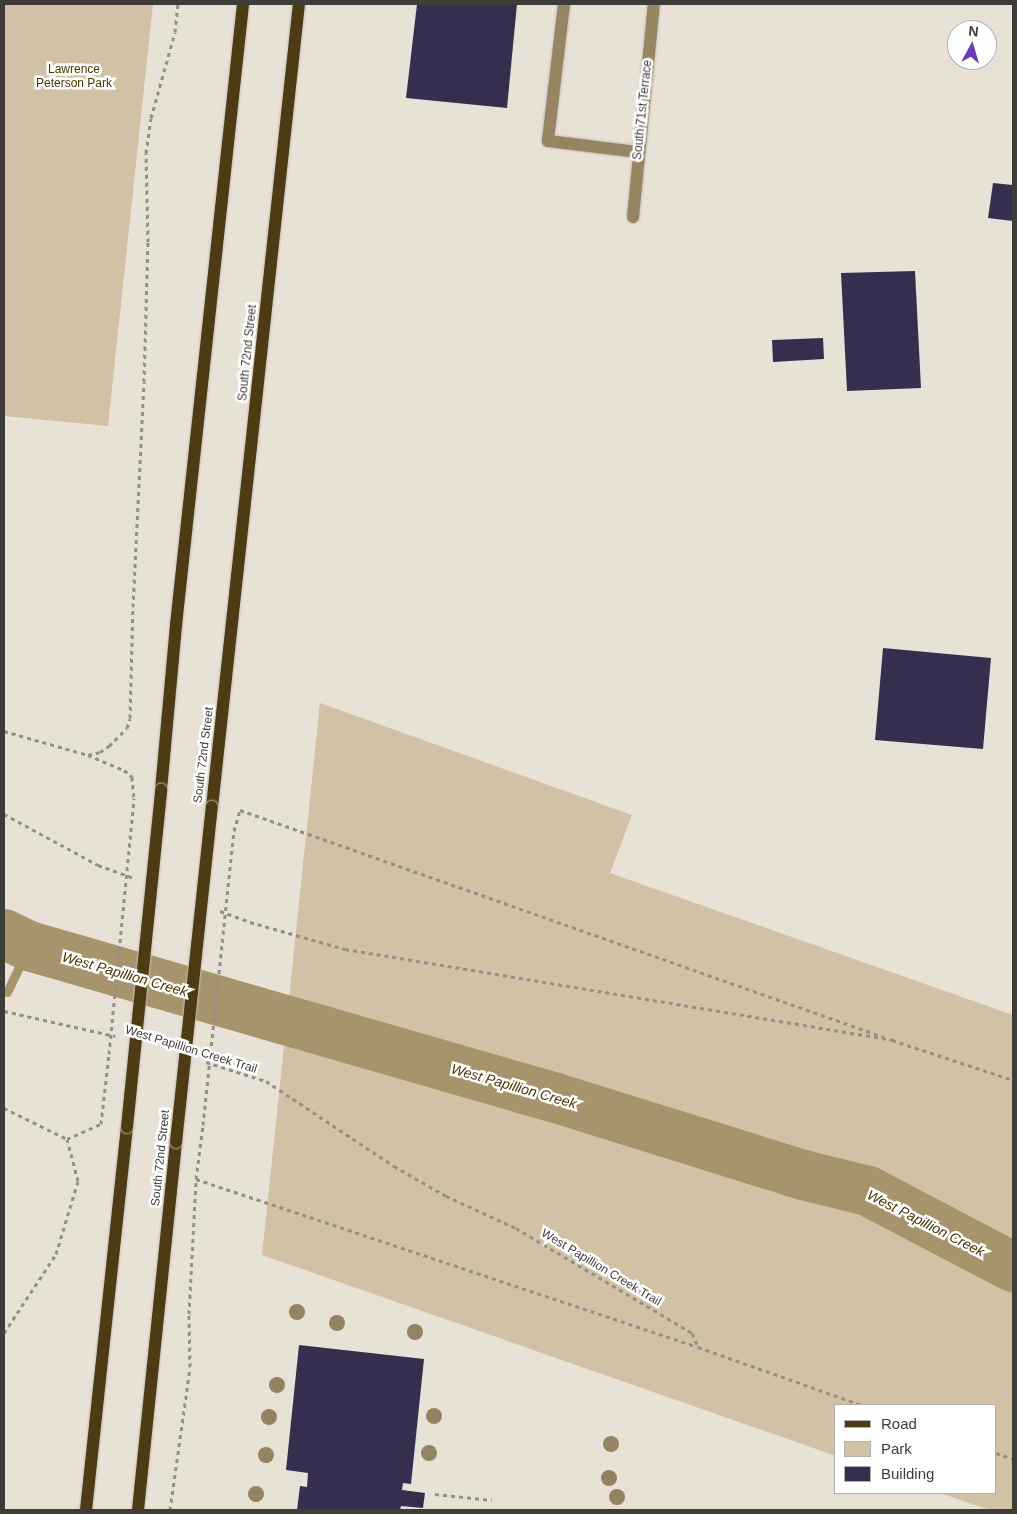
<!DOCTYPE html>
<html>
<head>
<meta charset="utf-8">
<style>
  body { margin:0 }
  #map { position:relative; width:1017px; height:1514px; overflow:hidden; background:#e8e2d6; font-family:Arial,sans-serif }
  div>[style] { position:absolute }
  .green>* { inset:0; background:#d1c2a6 }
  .stream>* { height:9px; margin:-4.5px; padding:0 4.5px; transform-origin:4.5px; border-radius:4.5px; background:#a7936c }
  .river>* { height:50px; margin:-25px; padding:0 25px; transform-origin:25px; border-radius:25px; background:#a7936c }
  .building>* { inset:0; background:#362e4f }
  .path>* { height:3px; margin-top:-1.5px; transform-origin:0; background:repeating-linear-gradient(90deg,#949088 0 4px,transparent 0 8px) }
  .roads { filter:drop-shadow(0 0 1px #c3bdb3) drop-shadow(0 0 1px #c3bdb3) }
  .minor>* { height:12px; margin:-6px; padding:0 6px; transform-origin:6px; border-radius:6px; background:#968562 }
  .major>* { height:12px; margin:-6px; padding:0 6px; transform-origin:6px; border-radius:6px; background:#4d3b14 }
  .path-bridge>* { height:3px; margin-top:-1.5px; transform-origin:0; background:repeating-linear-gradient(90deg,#949088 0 4px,transparent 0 8px) }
  .bridges { filter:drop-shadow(0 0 1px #c3bdb3) drop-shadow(0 0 1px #c3bdb3) }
  .major-bridge>* { height:12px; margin:-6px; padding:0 6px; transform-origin:6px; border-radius:6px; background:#4d3b14 }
  .trees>* { width:16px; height:16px; margin:-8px; border-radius:50%; background:#928361 }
  span { translate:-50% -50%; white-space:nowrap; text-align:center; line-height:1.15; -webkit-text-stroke:5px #fff; paint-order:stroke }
  .park-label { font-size:12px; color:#4b3601 }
  .street-label { font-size:12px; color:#3e3c37 }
  .water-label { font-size:14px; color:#4b3601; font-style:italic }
  .frame { position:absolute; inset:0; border:5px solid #3e3c37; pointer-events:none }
  .legend { position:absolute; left:834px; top:1404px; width:162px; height:90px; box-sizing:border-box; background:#fff; border:1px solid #b2b1af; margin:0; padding:6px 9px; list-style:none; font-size:15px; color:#3e3c37 }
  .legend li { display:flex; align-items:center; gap:10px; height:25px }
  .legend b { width:25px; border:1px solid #b2b1af }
  .north { position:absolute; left:947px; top:20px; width:50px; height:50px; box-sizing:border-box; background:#fff; border:1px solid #b2b1af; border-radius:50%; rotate:6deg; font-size:14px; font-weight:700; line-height:20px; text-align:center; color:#3e3c37 }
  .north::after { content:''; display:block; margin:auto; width:18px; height:22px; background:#663db5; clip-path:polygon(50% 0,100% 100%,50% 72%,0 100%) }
</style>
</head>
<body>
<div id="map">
  <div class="green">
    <div style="clip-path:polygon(4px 4px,153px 4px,108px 426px,4px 416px)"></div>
    <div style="clip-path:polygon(320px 703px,632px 815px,610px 873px,1013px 1015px,1013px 1510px,990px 1510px,940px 1493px,996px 1493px,996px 1405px,836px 1405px,836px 1456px,262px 1255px)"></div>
  </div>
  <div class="stream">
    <div style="left:7px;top:992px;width:51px;rotate:-64.4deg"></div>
  </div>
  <div class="river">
    <div style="left:4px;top:934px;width:28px;rotate:26deg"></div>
    <div style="left:29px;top:946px;width:548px;rotate:16.09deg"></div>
    <div style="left:556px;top:1098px;width:259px;rotate:17.3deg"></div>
    <div style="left:803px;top:1175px;width:67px;rotate:13.8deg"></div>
    <div style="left:868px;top:1191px;width:164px;rotate:27.7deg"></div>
  </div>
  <div class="building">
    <div style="clip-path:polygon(417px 4px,517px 4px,507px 108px,406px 98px)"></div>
    <div style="clip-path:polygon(993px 183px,1013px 185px,1013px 221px,988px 218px)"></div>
    <div style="clip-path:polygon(915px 271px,921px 388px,847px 391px,841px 273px)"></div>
    <div style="clip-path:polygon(823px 338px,824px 359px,773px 362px,772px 340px)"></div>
    <div style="clip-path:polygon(883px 648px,991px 658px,983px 749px,875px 740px)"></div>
    <div style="clip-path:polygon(299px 1345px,424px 1359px,411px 1484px,403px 1483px,402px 1490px,425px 1493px,423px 1508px,401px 1506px,400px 1510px,297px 1510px,300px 1486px,307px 1487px,308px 1473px,286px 1470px)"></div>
  </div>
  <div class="path">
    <div style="left:4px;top:731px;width:87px;rotate:15.9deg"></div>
    <div style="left:88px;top:755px;width:39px;rotate:23deg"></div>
    <div style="left:124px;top:770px;width:11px;rotate:41deg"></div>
    <div style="left:132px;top:777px;width:21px;rotate:85deg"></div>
    <div style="left:88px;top:755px;width:12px;rotate:-14deg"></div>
    <div style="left:100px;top:752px;width:11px;rotate:-34deg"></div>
    <div style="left:109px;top:746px;width:25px;rotate:-45deg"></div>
    <div style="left:127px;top:728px;width:10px;rotate:-73deg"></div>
    <div style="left:130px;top:718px;width:111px;rotate:-88.5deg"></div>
    <div style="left:133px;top:607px;width:225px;rotate:-87.2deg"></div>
    <div style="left:144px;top:382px;width:140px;rotate:-88.4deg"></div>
    <div style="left:148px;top:242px;width:89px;rotate:-91.3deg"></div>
    <div style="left:146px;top:153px;width:35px;rotate:-82deg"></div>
    <div style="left:151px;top:118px;width:89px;rotate:-74.4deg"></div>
    <div style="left:175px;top:32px;width:28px;rotate:-84deg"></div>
    <div style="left:4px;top:814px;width:107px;rotate:28.5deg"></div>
    <div style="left:98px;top:865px;width:37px;rotate:20deg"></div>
    <div style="left:234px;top:831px;width:22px;rotate:-74deg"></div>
    <div style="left:240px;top:810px;width:683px;rotate:19.42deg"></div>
    <div style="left:220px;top:911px;width:32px;rotate:20deg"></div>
    <div style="left:250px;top:922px;width:99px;rotate:15.9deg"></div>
    <div style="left:345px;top:949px;width:556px;rotate:9.41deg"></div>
    <div style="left:4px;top:1011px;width:114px;rotate:12.7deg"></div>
    <div style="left:892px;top:1040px;width:127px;rotate:18.3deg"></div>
    <div style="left:206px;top:1062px;width:63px;rotate:17.6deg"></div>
    <div style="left:266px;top:1081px;width:154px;rotate:33.6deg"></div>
    <div style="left:394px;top:1166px;width:60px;rotate:30deg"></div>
    <div style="left:446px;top:1196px;width:77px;rotate:24.6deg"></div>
    <div style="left:516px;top:1228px;width:205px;rotate:30.8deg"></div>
    <div style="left:692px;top:1333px;width:15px;rotate:67deg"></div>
    <div style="left:4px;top:1108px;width:70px;rotate:26.2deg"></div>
    <div style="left:67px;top:1139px;width:37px;rotate:-24deg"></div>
    <div style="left:101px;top:1124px;width:70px;rotate:-83.5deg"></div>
    <div style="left:196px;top:1179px;width:529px;rotate:18.5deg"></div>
    <div style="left:698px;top:1347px;width:174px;rotate:19.5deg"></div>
    <div style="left:4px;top:1333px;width:95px;rotate:-56.6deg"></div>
    <div style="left:56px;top:1254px;width:76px;rotate:-73.2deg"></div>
    <div style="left:78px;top:1181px;width:43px;rotate:-104.7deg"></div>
    <div style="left:996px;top:1453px;width:18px;rotate:19deg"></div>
    <div style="left:435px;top:1494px;width:57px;rotate:6deg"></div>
    <div style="left:170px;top:1510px;width:144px;rotate:-82deg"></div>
    <div style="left:190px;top:1367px;width:53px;rotate:-91.1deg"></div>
    <div style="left:189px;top:1314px;width:135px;rotate:-87deg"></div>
    <div style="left:196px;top:1179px;width:54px;rotate:-82.6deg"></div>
  </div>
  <div class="roads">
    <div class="minor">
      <div style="left:564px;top:4px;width:138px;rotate:96.7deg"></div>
      <div style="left:548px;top:141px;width:91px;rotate:7deg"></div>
      <div style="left:633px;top:217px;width:214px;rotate:-84.4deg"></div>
    </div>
    <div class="major">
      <div style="left:161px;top:790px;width:166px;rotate:-84.8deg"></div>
      <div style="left:176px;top:625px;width:625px;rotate:-83.84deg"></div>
      <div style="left:212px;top:807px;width:808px;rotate:-83.82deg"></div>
      <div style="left:86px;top:1510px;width:385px;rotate:-83.9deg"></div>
      <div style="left:138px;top:1510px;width:370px;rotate:-84.1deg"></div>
    </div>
  </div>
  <div class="path-bridge">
    <div style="left:109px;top:1054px;width:257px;rotate:-84.4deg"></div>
    <div style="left:203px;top:1125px;width:296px;rotate:-84deg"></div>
  </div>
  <div class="bridges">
    <div class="major-bridge">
      <div style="left:127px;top:1127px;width:339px;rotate:-84.2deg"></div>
      <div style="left:176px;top:1142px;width:337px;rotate:-83.9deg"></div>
    </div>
  </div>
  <div class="trees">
    <div style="left:297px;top:1312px"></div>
    <div style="left:337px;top:1323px"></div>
    <div style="left:415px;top:1332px"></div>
    <div style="left:277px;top:1385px"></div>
    <div style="left:434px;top:1416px"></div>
    <div style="left:269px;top:1417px"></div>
    <div style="left:611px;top:1444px"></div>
    <div style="left:429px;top:1453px"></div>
    <div style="left:266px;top:1455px"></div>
    <div style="left:609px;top:1478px"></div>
    <div style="left:256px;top:1494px"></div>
    <div style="left:617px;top:1497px"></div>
  </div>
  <div class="park-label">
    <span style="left:74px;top:77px">Lawrence<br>Peterson Park</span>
  </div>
  <div class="street-label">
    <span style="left:643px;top:110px;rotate:-84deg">South 71st Terrace</span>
    <span style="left:248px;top:353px;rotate:-84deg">South 72nd Street</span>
    <span style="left:204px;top:755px;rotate:-83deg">South 72nd Street</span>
    <span style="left:191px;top:1050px;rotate:17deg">West Papillion Creek Trail</span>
    <span style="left:161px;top:1158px;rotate:-84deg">South 72nd Street</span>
    <span style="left:601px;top:1268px;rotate:31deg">West Papillion Creek Trail</span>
  </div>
  <div class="water-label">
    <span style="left:125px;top:974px;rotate:16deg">West Papillion Creek</span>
    <span style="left:514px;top:1086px;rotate:16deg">West Papillion Creek</span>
    <span style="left:926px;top:1223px;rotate:27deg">West Papillion Creek</span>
  </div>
  <div class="frame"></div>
  <ul class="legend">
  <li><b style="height:6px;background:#4d3b14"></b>Road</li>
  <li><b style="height:14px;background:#d1c2a6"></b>Park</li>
  <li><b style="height:14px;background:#362e4f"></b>Building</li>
  </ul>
  <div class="north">N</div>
</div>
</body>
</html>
